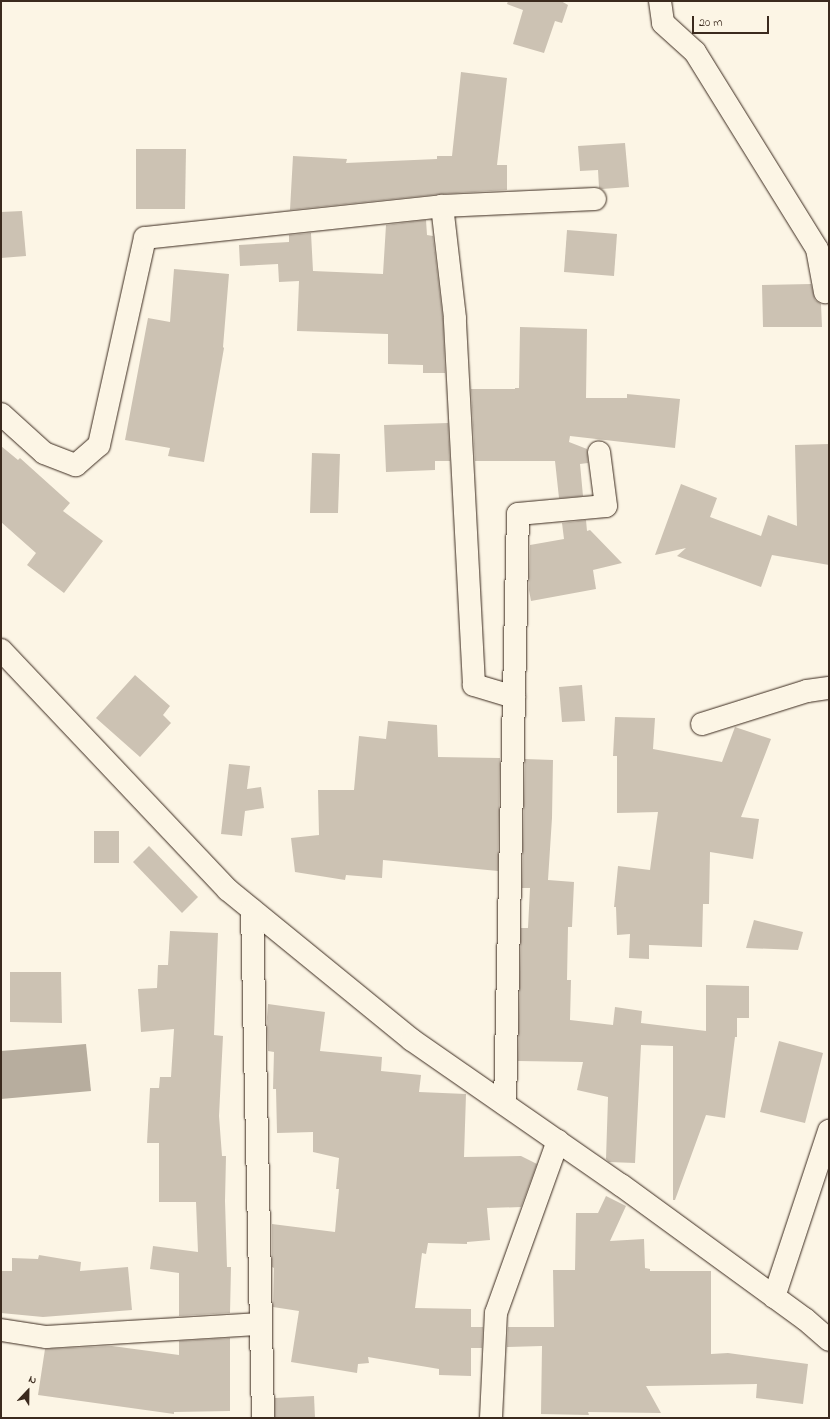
<!DOCTYPE html>
<html>
<head>
<meta charset="utf-8">
<style>
  body { margin:0 }
  #map { position:relative; width:830px; height:1419px; overflow:hidden; background:#fcf5e5; font-family:"Indie Flower",sans-serif }
  div>[style] { position:absolute }
  .water>* { inset:0; background:#b7ad9e }
  .building>* { inset:0; background:#ccc2b3 }
  .roads { filter:drop-shadow(0 0 1px #3b2a1e) drop-shadow(0 0 1px #3b2a1e) }
  .minor>* { height:22px; margin:-11px; padding:0 11px; transform-origin:11px; border-radius:11px; background:#fcf5e5 }
  span { translate:-50% -50%; white-space:nowrap; text-align:center; line-height:1.15; -webkit-text-stroke:4px #fcf5e5; paint-order:stroke }
  .frame { position:absolute; inset:0; border:2px solid #3b2a1e; pointer-events:none }
  .north { position:absolute; left:8px; top:1371px; width:40px; height:40px; -webkit-text-stroke:3px #fcf5e5; paint-order:stroke; rotate:22deg; font-size:11px; font-weight:700; line-height:16px; text-align:center; color:#3b2a1e }
  .north::after { content:''; display:block; margin:auto; width:14px; height:18px; background:#3b2a1e; clip-path:polygon(50% 0,100% 100%,50% 72%,0 100%) }
  .scale { position:absolute; left:692px; top:16px; width:77px; height:18px; box-sizing:border-box; border:2px solid #3b2a1e; border-top:0; padding-left:5px; font-size:12px; line-height:14px; white-space:nowrap; color:#3b2a1e; -webkit-text-stroke:3px #fcf5e5; paint-order:stroke }
</style>
</head>
<body>
<div id="map">
  <div class="water">
    <div style="clip-path:polygon(86px 1044px,91px 1091px,1px 1099px,1px 1051px)"></div>
  </div>
  <div class="building">
    <div style="clip-path:polygon(508px 1px,561px 1px,568px 5px,562px 23px,555px 21px,544px 53px,513px 44px,523px 10px,507px 4px)"></div>
    <div style="clip-path:polygon(461px 72px,507px 78px,497px 165px,507px 165px,507px 190px,441px 194px,290px 210px,293px 156px,347px 159px,346px 163px,437px 159px,437px 156px,452px 156px)"></div>
    <div style="clip-path:polygon(625px 143px,629px 187px,602px 189px,599px 188px,598px 170px,580px 171px,578px 146px)"></div>
    <div style="clip-path:polygon(136px 149px,186px 149px,185px 209px,136px 209px)"></div>
    <div style="clip-path:polygon(22px 211px,26px 256px,1px 258px,1px 212px)"></div>
    <div style="clip-path:polygon(426px 220px,427px 235px,433px 236px,443px 319px,445px 373px,423px 373px,423px 365px,388px 364px,388px 334px,297px 331px,299px 281px,279px 282px,278px 264px,240px 266px,239px 245px,289px 242px,289px 235px,311px 233px,313px 271px,383px 274px,386px 225px)"></div>
    <div style="clip-path:polygon(567px 230px,617px 234px,614px 276px,564px 272px)"></div>
    <div style="clip-path:polygon(174px 269px,229px 274px,223px 347px,224px 348px,204px 462px,168px 456px,170px 448px,125px 440px,148px 318px,170px 322px)"></div>
    <div style="clip-path:polygon(811px 284px,815px 300px,821px 304px,822px 327px,763px 327px,762px 285px)"></div>
    <div style="clip-path:polygon(520px 327px,587px 329px,586px 398px,627px 398px,627px 394px,680px 399px,675px 448px,570px 436px,569px 442px,587px 449px,588px 463px,580px 464px,583px 496px,559px 498px,555px 461px,475px 461px,471px 389px,515px 389px,515px 388px,519px 388px)"></div>
    <div style="clip-path:polygon(448px 423px,450px 461px,435px 461px,435px 470px,386px 472px,384px 425px)"></div>
    <div style="clip-path:polygon(829px 444px,829px 565px,772px 555px,761px 587px,677px 556px,686px 548px,655px 555px,681px 484px,717px 498px,710px 517px,761px 536px,768px 515px,797px 526px,795px 445px)"></div>
    <div style="clip-path:polygon(1px 446px,18px 460px,20px 458px,70px 503px,63px 511px,103px 541px,64px 593px,27px 565px,36px 553px,1px 522px)"></div>
    <div style="clip-path:polygon(312px 453px,340px 454px,338px 513px,310px 513px)"></div>
    <div style="clip-path:polygon(586px 520px,587px 531px,590px 530px,622px 563px,593px 570px,596px 589px,531px 601px,529px 590px,530px 545px,564px 539px,562px 523px)"></div>
    <div style="clip-path:polygon(135px 675px,170px 706px,163px 715px,171px 723px,140px 757px,96px 718px)"></div>
    <div style="clip-path:polygon(582px 685px,585px 721px,562px 722px,559px 687px)"></div>
    <div style="clip-path:polygon(615px 717px,655px 718px,653px 749px,722px 762px,735px 727px,771px 739px,741px 817px,759px 819px,753px 859px,710px 852px,709px 904px,703px 904px,702px 947px,649px 945px,649px 959px,629px 958px,630px 934px,617px 935px,616px 907px,614px 907px,618px 866px,650px 870px,658px 812px,617px 813px,617px 756px,613px 756px)"></div>
    <div style="clip-path:polygon(388px 721px,437px 725px,438px 757px,500px 758px,498px 871px,383px 860px,382px 878px,346px 875px,345px 880px,295px 872px,291px 838px,319px 835px,318px 790px,354px 790px,359px 736px,386px 739px)"></div>
    <div style="clip-path:polygon(525px 759px,553px 760px,552px 818px,548px 880px,574px 882px,572px 927px,568px 927px,567px 980px,571px 980px,570px 1020px,613px 1025px,615px 1007px,642px 1011px,641px 1023px,706px 1031px,706px 985px,749px 986px,749px 1018px,737px 1018px,737px 1037px,735px 1037px,725px 1118px,706px 1115px,675px 1200px,673px 1200px,673px 1046px,641px 1045px,635px 1163px,609px 1162px,606px 1159px,608px 1097px,577px 1090px,583px 1062px,518px 1061px,521px 928px,528px 928px,530px 888px,522px 888px)"></div>
    <div style="clip-path:polygon(229px 764px,250px 766px,247px 789px,261px 787px,264px 808px,245px 811px,242px 836px,221px 834px)"></div>
    <div style="clip-path:polygon(94px 831px,119px 831px,119px 863px,94px 863px)"></div>
    <div style="clip-path:polygon(149px 846px,198px 897px,182px 913px,133px 862px)"></div>
    <div style="clip-path:polygon(754px 920px,803px 932px,798px 950px,746px 948px)"></div>
    <div style="clip-path:polygon(170px 931px,218px 933px,214px 1035px,223px 1036px,219px 1116px,222px 1156px,226px 1156px,225px 1201px,227px 1267px,231px 1267px,230px 1313px,179px 1316px,179px 1273px,150px 1269px,153px 1246px,198px 1252px,196px 1202px,159px 1202px,159px 1143px,147px 1143px,150px 1088px,159px 1088px,160px 1077px,171px 1077px,174px 1029px,141px 1032px,138px 989px,157px 988px,158px 965px,168px 965px)"></div>
    <div style="clip-path:polygon(10px 972px,61px 972px,62px 1023px,10px 1022px)"></div>
    <div style="clip-path:polygon(268px 1004px,325px 1012px,320px 1051px,382px 1057px,381px 1071px,421px 1075px,419px 1092px,466px 1094px,464px 1157px,521px 1156px,537px 1164px,521px 1207px,487px 1208px,490px 1240px,467px 1242px,467px 1244px,428px 1243px,426px 1254px,422px 1253px,415px 1308px,471px 1309px,471px 1327px,483px 1327px,482px 1348px,471px 1348px,471px 1376px,439px 1375px,439px 1369px,368px 1357px,369px 1363px,358px 1364px,357px 1373px,291px 1362px,299px 1311px,273px 1307px,274px 1268px,272px 1267px,272px 1224px,335px 1232px,339px 1189px,336px 1189px,339px 1158px,313px 1152px,313px 1132px,277px 1133px,276px 1089px,273px 1089px,274px 1052px,268px 1051px,267px 1017px)"></div>
    <div style="clip-path:polygon(779px 1041px,823px 1053px,805px 1123px,760px 1112px)"></div>
    <div style="clip-path:polygon(606px 1196px,626px 1206px,610px 1241px,644px 1239px,645px 1268px,650px 1269px,650px 1271px,711px 1271px,711px 1354px,728px 1353px,808px 1364px,803px 1404px,756px 1398px,757px 1384px,646px 1386px,661px 1413px,588px 1412px,589px 1415px,541px 1414px,542px 1346px,507px 1347px,508px 1327px,554px 1327px,553px 1270px,575px 1270px,576px 1213px,598px 1213px)"></div>
    <div style="clip-path:polygon(39px 1255px,81px 1262px,80px 1271px,128px 1267px,132px 1310px,43px 1317px,1px 1313px,1px 1271px,12px 1271px,12px 1258px,38px 1259px)"></div>
    <div style="clip-path:polygon(230px 1338px,230px 1411px,174px 1412px,174px 1414px,38px 1395px,45px 1349px,112px 1346px,179px 1355px,179px 1341px)"></div>
    <div style="clip-path:polygon(314px 1396px,315px 1418px,275px 1418px,275px 1398px)"></div>
  </div>
  <div class="roads">
    <div class="minor">
      <div style="left:660px;top:1px;width:22px;rotate:82deg"></div>
      <div style="left:663px;top:23px;width:43px;rotate:42.2deg"></div>
      <div style="left:695px;top:52px;width:232px;rotate:58.2deg"></div>
      <div style="left:817px;top:249px;width:44px;rotate:79.5deg"></div>
      <div style="left:1px;top:414px;width:58px;rotate:42.2deg"></div>
      <div style="left:44px;top:453px;width:34px;rotate:21deg"></div>
      <div style="left:76px;top:465px;width:30px;rotate:-41deg"></div>
      <div style="left:99px;top:445px;width:212px;rotate:-77.5deg"></div>
      <div style="left:145px;top:238px;width:299px;rotate:-6.1deg"></div>
      <div style="left:1px;top:650px;width:330px;rotate:46.6deg"></div>
      <div style="left:228px;top:890px;width:237px;rotate:39.2deg"></div>
      <div style="left:412px;top:1040px;width:254px;rotate:34.8deg"></div>
      <div style="left:621px;top:1185px;width:228px;rotate:36.1deg"></div>
      <div style="left:805px;top:1319px;width:32px;rotate:41deg"></div>
      <div style="left:514px;top:697px;width:42px;rotate:-163.3deg"></div>
      <div style="left:474px;top:685px;width:367px;rotate:-93deg"></div>
      <div style="left:455px;top:318px;width:113px;rotate:-96.6deg"></div>
      <div style="left:442px;top:206px;width:153px;rotate:-2.6deg"></div>
      <div style="left:702px;top:724px;width:110px;rotate:-17.4deg"></div>
      <div style="left:807px;top:691px;width:22px;rotate:-8deg"></div>
      <div style="left:252px;top:910px;width:508px;rotate:88.76deg"></div>
      <div style="left:505px;top:1104px;width:590px;rotate:-88.74deg"></div>
      <div style="left:518px;top:514px;width:88px;rotate:-5.2deg"></div>
      <div style="left:606px;top:506px;width:54px;rotate:-97.4deg"></div>
      <div style="left:774px;top:1297px;width:175px;rotate:-71.7deg"></div>
      <div style="left:1px;top:1330px;width:46px;rotate:8.8deg"></div>
      <div style="left:46px;top:1337px;width:215px;rotate:-3.5deg"></div>
      <div style="left:491px;top:1418px;width:105px;rotate:-87.3deg"></div>
      <div style="left:496px;top:1313px;width:183px;rotate:-70.2deg"></div>
    </div>
  </div>
  <div class="frame"></div>
  <div class="north">N</div>
  <div class="scale">20 m</div>
</div>
</body>
</html>
